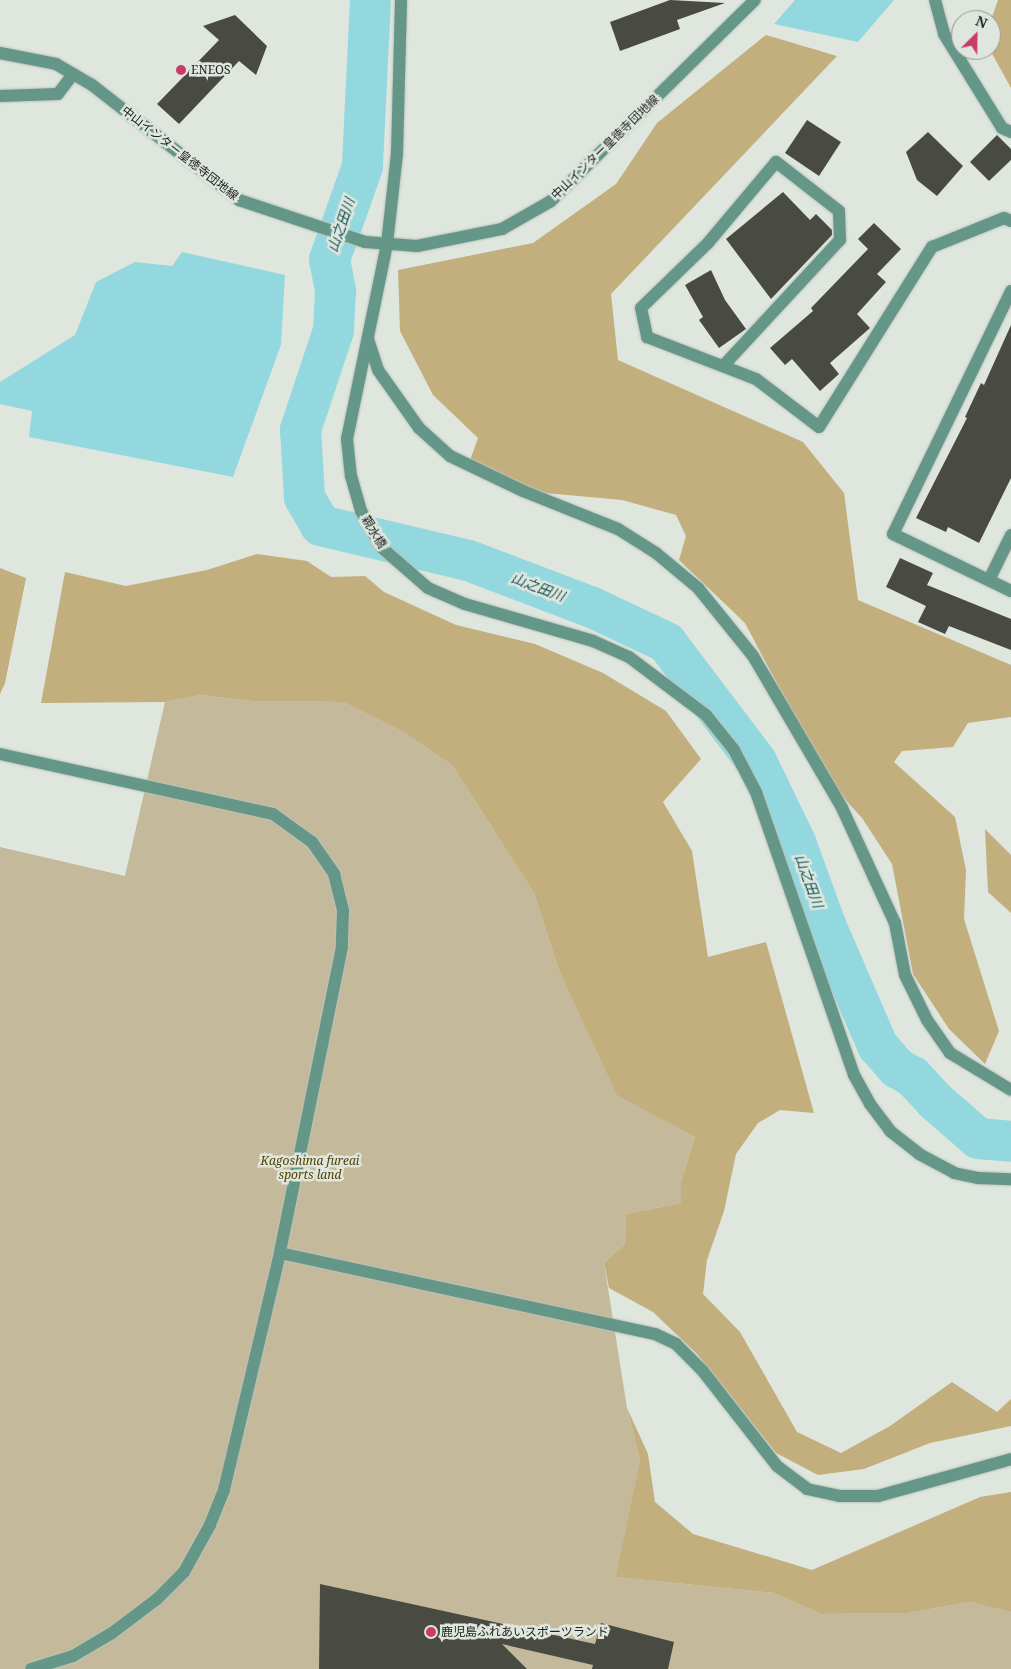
<!DOCTYPE html>
<html>
<head>
<meta charset="utf-8">
<style>
  body { margin:0 }
  #map { position:relative; width:1011px; height:1669px; overflow:hidden; background:#dee6de; font-family:"Noto Serif","Noto Sans JP",serif }
  div>[style] { position:absolute }
  .green>* { inset:0; background:#c4b99a }
  .forest>* { inset:0; background:#c2af7d }
  .water>* { inset:0; background:#93d8df }
  .river>* { height:41px; margin:-20.5px; padding:0 20.5px; transform-origin:20.5px; border-radius:20.5px; background:#93d8df }
  .building>* { inset:0; background:#494b43 }
  .roads { filter:drop-shadow(0 0 1px #bcc3bc) drop-shadow(0 0 1px #bcc3bc) }
  .minor>* { height:12px; margin:-6px; padding:0 6px; transform-origin:6px; border-radius:6px; background:#659789 }
  .tertiary>* { height:12px; margin:-6px; padding:0 6px; transform-origin:6px; border-radius:6px; background:#659789 }
  .dots>* { width:14px; height:14px; translate:-50% -50%; box-sizing:border-box; border:2px solid #dee6de; border-radius:50% }
  span { translate:-50% -50%; white-space:nowrap; text-align:center; line-height:1.15; -webkit-text-stroke:5px #dee6de; paint-order:stroke }
  .poi-label { font-size:12px; color:#202321 }
  .left { translate:0 -50%; text-align:left }
  .street-label { font-size:12px; color:#202321 }
  .park-label { font-size:12px; color:#544100; font-style:italic }
  .water-label { font-size:14px; color:#19555a; font-style:italic }
  .north { position:absolute; left:951px; top:10px; width:50px; height:50px; box-sizing:border-box; background:#dee6de; border:1px solid #929892; border-radius:50%; rotate:23deg; font-size:14px; font-weight:700; line-height:20px; text-align:center; color:#202321 }
  .north::after { content:''; display:block; margin:auto; width:18px; height:22px; background:#c93b6a; clip-path:polygon(50% 0,100% 100%,50% 72%,0 100%) }
</style>
</head>
<body>
<div id="map">
  <div class="green">
    <div style="clip-path:polygon(200px 695px,252px 701px,343px 702px,403px 732px,452px 765px,534px 893px,559px 971px,617px 1094px,695px 1137px,681px 1182px,681px 1203px,626px 1214px,625px 1244px,604px 1263px,627px 1408px,640px 1460px,617px 1577px,774px 1593px,821px 1614px,908px 1613px,969px 1602px,1011px 1612px,1011px 1669px,0 1669px,0 847px,125px 876px,165px 702px)"></div>
  </div>
  <div class="forest">
    <div style="clip-path:polygon(998px 0,1011px 0,1011px 88px,990px 50px,991px 20px)"></div>
    <div style="clip-path:polygon(766px 35px,837px 56px,611px 294px,618px 360px,803px 442px,844px 493px,858px 600px,1011px 665px,1011px 717px,968px 723px,953px 747px,902px 751px,894px 762px,955px 817px,966px 870px,964px 919px,999px 1031px,985px 1064px,949px 1029px,913px 974px,892px 864px,862px 818px,829px 782px,745px 623px,679px 560px,686px 536px,676px 515px,622px 500px,545px 493px,468px 466px,478px 438px,433px 395px,400px 331px,398px 270px,533px 243px,616px 184px,657px 123px)"></div>
    <div style="clip-path:polygon(257px 554px,307px 561px,331px 577px,365px 576px,384px 592px,456px 625px,535px 644px,603px 673px,666px 711px,701px 759px,663px 802px,692px 851px,708px 957px,766px 942px,814px 1113px,780px 1110px,758px 1123px,736px 1154px,724px 1211px,707px 1260px,703px 1294px,740px 1332px,797px 1432px,841px 1453px,890px 1426px,952px 1382px,997px 1412px,1011px 1399px,1011px 1426px,930px 1443px,864px 1469px,818px 1475px,776px 1453px,697px 1354px,653px 1312px,609px 1288px,604px 1263px,625px 1244px,626px 1214px,681px 1203px,681px 1182px,695px 1137px,617px 1095px,559px 971px,534px 893px,452px 765px,403px 732px,343px 702px,252px 701px,200px 695px,165px 702px,41px 703px,65px 572px,126px 586px,207px 570px)"></div>
    <div style="clip-path:polygon(0 568px,26px 578px,5px 683px,0 694px)"></div>
    <div style="clip-path:polygon(985px 829px,1011px 855px,1011px 913px,988px 892px)"></div>
    <div style="clip-path:polygon(627px 1408px,648px 1454px,655px 1502px,693px 1534px,812px 1570px,980px 1497px,1011px 1492px,1011px 1612px,969px 1602px,908px 1613px,821px 1614px,774px 1593px,616px 1577px,640px 1460px)"></div>
  </div>
  <div class="water">
    <div style="clip-path:polygon(795px 0,894px 0,858px 42px,774px 24px)"></div>
    <div style="clip-path:polygon(182px 252px,285px 275px,281px 345px,233px 477px,29px 437px,32px 411px,0 404px,0 382px,75px 335px,96px 282px,135px 262px,172px 266px)"></div>
  </div>
  <div class="river">
    <div style="left:370px;top:0;width:166px;rotate:92.8deg"></div>
    <div style="left:362px;top:166px;width:99px;rotate:109.5deg"></div>
    <div style="left:329px;top:259px;width:33px;rotate:79deg"></div>
    <div style="left:335px;top:291px;width:39px;rotate:93deg"></div>
    <div style="left:333px;top:330px;width:104px;rotate:108.4deg"></div>
    <div style="left:300px;top:429px;width:68px;rotate:86.6deg"></div>
    <div style="left:304px;top:497px;width:32px;rotate:60deg"></div>
    <div style="left:320px;top:525px;width:152px;rotate:13.3deg"></div>
    <div style="left:468px;top:560px;width:133px;rotate:20.8deg"></div>
    <div style="left:592px;top:607px;width:82px;rotate:25.3deg"></div>
    <div style="left:666px;top:642px;width:149px;rotate:52.9deg"></div>
    <div style="left:756px;top:761px;width:90px;rotate:64.3deg"></div>
    <div style="left:795px;top:842px;width:90px;rotate:70deg"></div>
    <div style="left:826px;top:927px;width:129px;rotate:66.6deg"></div>
    <div style="left:877px;top:1045px;width:30px;rotate:49deg"></div>
    <div style="left:897px;top:1068px;width:17px;rotate:28deg"></div>
    <div style="left:912px;top:1076px;width:33px;rotate:47deg"></div>
    <div style="left:934px;top:1100px;width:58px;rotate:40.8deg"></div>
    <div style="left:978px;top:1138px;width:33px;rotate:5deg"></div>
  </div>
  <div class="building">
    <div style="clip-path:polygon(670px 0,725px 3px,677px 20px,680px 29px,620px 51px,610px 22px)"></div>
    <div style="clip-path:polygon(235px 15px,267px 46px,256px 75px,239px 61px,179px 124px,157px 104px,219px 40px,203px 26px)"></div>
    <div style="clip-path:polygon(807px 120px,841px 142px,819px 176px,785px 153px)"></div>
    <div style="clip-path:polygon(928px 132px,963px 166px,937px 196px,917px 180px,906px 152px)"></div>
    <div style="clip-path:polygon(997px 135px,1011px 149px,1011px 160px,989px 181px,970px 162px)"></div>
    <div style="clip-path:polygon(783px 192px,810px 220px,816px 214px,832px 230px,832px 235px,771px 299px,726px 239px)"></div>
    <div style="clip-path:polygon(874px 223px,901px 249px,877px 274px,886px 282px,857px 314px,870px 328px,830px 363px,839px 374px,820px 391px,792px 359px,785px 365px,770px 348px,813px 311px,811px 308px,868px 249px,858px 239px)"></div>
    <div style="clip-path:polygon(711px 270px,725px 300px,746px 329px,719px 348px,699px 320px,703px 317px,685px 285px)"></div>
    <div style="clip-path:polygon(1011px 325px,1011px 478px,979px 543px,948px 527px,946px 532px,916px 518px,967px 418px,965px 417px,981px 383px,984px 385px)"></div>
    <div style="clip-path:polygon(900px 558px,933px 573px,927px 585px,1011px 619px,1011px 650px,949px 626px,945px 634px,918px 622px,926px 606px,886px 587px)"></div>
    <div style="clip-path:polygon(320px 1584px,595px 1644px,601px 1623px,674px 1642px,668px 1669px,592px 1669px,593px 1665px,502px 1644px,527px 1669px,319px 1669px)"></div>
  </div>
  <div class="roads">
    <div class="minor">
      <div style="left:935px;top:0;width:35px;rotate:75deg"></div>
      <div style="left:944px;top:34px;width:110px;rotate:58.3deg"></div>
      <div style="left:1002px;top:128px;width:10px;rotate:24deg"></div>
      <div style="left:0;top:96px;width:58px;rotate:-2deg"></div>
      <div style="left:58px;top:94px;width:25px;rotate:-53deg"></div>
      <div style="left:387px;top:244px;width:91px;rotate:-83.7deg"></div>
      <div style="left:397px;top:154px;width:154px;rotate:-88.5deg"></div>
      <div style="left:1011px;top:291px;width:270px;rotate:115.9deg"></div>
      <div style="left:893px;top:534px;width:131px;rotate:25.8deg"></div>
      <div style="left:368px;top:339px;width:33px;rotate:72deg"></div>
      <div style="left:378px;top:370px;width:71px;rotate:54.7deg"></div>
      <div style="left:419px;top:428px;width:42px;rotate:42.1deg"></div>
      <div style="left:450px;top:456px;width:81px;rotate:25.6deg"></div>
      <div style="left:523px;top:491px;width:102px;rotate:21.8deg"></div>
      <div style="left:618px;top:529px;width:45px;rotate:32.3deg"></div>
      <div style="left:656px;top:553px;width:55px;rotate:39.8deg"></div>
      <div style="left:698px;top:588px;width:87px;rotate:51deg"></div>
      <div style="left:753px;top:656px;width:176px;rotate:59.6deg"></div>
      <div style="left:842px;top:808px;width:127px;rotate:65.3deg"></div>
      <div style="left:895px;top:923px;width:53px;rotate:79.1deg"></div>
      <div style="left:905px;top:975px;width:50px;rotate:63.9deg"></div>
      <div style="left:927px;top:1020px;width:40px;rotate:55.1deg"></div>
      <div style="left:950px;top:1053px;width:71px;rotate:31.2deg"></div>
      <div style="left:725px;top:364px;width:169px;rotate:-47.2deg"></div>
      <div style="left:840px;top:240px;width:29px;rotate:-92deg"></div>
      <div style="left:839px;top:211px;width:80px;rotate:-142.1deg"></div>
      <div style="left:776px;top:162px;width:106px;rotate:130deg"></div>
      <div style="left:708px;top:243px;width:93px;rotate:135.9deg"></div>
      <div style="left:641px;top:308px;width:30px;rotate:78deg"></div>
      <div style="left:647px;top:337px;width:117px;rotate:21.1deg"></div>
      <div style="left:756px;top:379px;width:79px;rotate:37.3deg"></div>
      <div style="left:819px;top:427px;width:213px;rotate:-57.9deg"></div>
      <div style="left:932px;top:247px;width:78px;rotate:-21.9deg"></div>
      <div style="left:1004px;top:218px;width:8px;rotate:23deg"></div>
      <div style="left:989px;top:580px;width:50px;rotate:-63.9deg"></div>
    </div>
    <div class="tertiary">
      <div style="left:0;top:53px;width:57px;rotate:11.1deg"></div>
      <div style="left:56px;top:64px;width:42px;rotate:30.3deg"></div>
      <div style="left:92px;top:85px;width:187px;rotate:38deg"></div>
      <div style="left:239px;top:200px;width:133px;rotate:18.4deg"></div>
      <div style="left:365px;top:242px;width:52px;rotate:4.4deg"></div>
      <div style="left:417px;top:246px;width:87px;rotate:-11.3deg"></div>
      <div style="left:502px;top:229px;width:56px;rotate:-29.7deg"></div>
      <div style="left:551px;top:201px;width:286px;rotate:-44.6deg"></div>
      <div style="left:387px;top:244px;width:199px;rotate:101.6deg"></div>
      <div style="left:347px;top:439px;width:37px;rotate:84deg"></div>
      <div style="left:351px;top:476px;width:36px;rotate:74deg"></div>
      <div style="left:361px;top:511px;width:41px;rotate:60.9deg"></div>
      <div style="left:381px;top:547px;width:62px;rotate:41.1deg"></div>
      <div style="left:428px;top:588px;width:40px;rotate:23.4deg"></div>
      <div style="left:465px;top:604px;width:133px;rotate:16.1deg"></div>
      <div style="left:593px;top:641px;width:39px;rotate:24deg"></div>
      <div style="left:629px;top:657px;width:96px;rotate:37deg"></div>
      <div style="left:706px;top:715px;width:45px;rotate:51.3deg"></div>
      <div style="left:734px;top:750px;width:47px;rotate:62.4deg"></div>
      <div style="left:756px;top:792px;width:299px;rotate:70.9deg"></div>
      <div style="left:854px;top:1075px;width:33px;rotate:61deg"></div>
      <div style="left:870px;top:1104px;width:34px;rotate:53deg"></div>
      <div style="left:890px;top:1131px;width:37px;rotate:38deg"></div>
      <div style="left:919px;top:1154px;width:40px;rotate:28deg"></div>
      <div style="left:954px;top:1173px;width:25px;rotate:12deg"></div>
      <div style="left:978px;top:1178px;width:33px;rotate:2deg"></div>
      <div style="left:0;top:754px;width:280px;rotate:12.4deg"></div>
      <div style="left:273px;top:814px;width:48px;rotate:35.7deg"></div>
      <div style="left:312px;top:842px;width:39px;rotate:55deg"></div>
      <div style="left:334px;top:874px;width:38px;rotate:76deg"></div>
      <div style="left:343px;top:911px;width:36px;rotate:92deg"></div>
      <div style="left:342px;top:947px;width:312px;rotate:101.5deg"></div>
      <div style="left:280px;top:1253px;width:244px;rotate:103.3deg"></div>
      <div style="left:224px;top:1490px;width:38px;rotate:112deg"></div>
      <div style="left:210px;top:1525px;width:54px;rotate:119deg"></div>
      <div style="left:184px;top:1572px;width:38px;rotate:135deg"></div>
      <div style="left:157px;top:1599px;width:56px;rotate:142.9deg"></div>
      <div style="left:112px;top:1633px;width:45px;rotate:149.5deg"></div>
      <div style="left:73px;top:1656px;width:44px;rotate:162.8deg"></div>
      <div style="left:280px;top:1253px;width:384px;rotate:12.2deg"></div>
      <div style="left:655px;top:1334px;width:23px;rotate:25deg"></div>
      <div style="left:676px;top:1344px;width:37px;rotate:45deg"></div>
      <div style="left:702px;top:1370px;width:122px;rotate:52deg"></div>
      <div style="left:777px;top:1466px;width:38px;rotate:37deg"></div>
      <div style="left:807px;top:1489px;width:33px;rotate:12deg"></div>
      <div style="left:839px;top:1496px;width:39px"></div>
      <div style="left:878px;top:1496px;width:138px;rotate:-15.5deg"></div>
    </div>
  </div>
  <div class="dots">
    <div style="left:181px;top:70px;background:#c93b6a"></div>
    <div style="left:431px;top:1632px;background:#c93b6a"></div>
  </div>
  <div class="poi-label">
    <span class="left" style="left:191px;top:70px">ENEOS</span>
    <span class="left" style="left:441px;top:1632px">鹿児島ふれあいスポーツランド</span>
  </div>
  <div class="street-label">
    <span style="left:605px;top:147px;rotate:-44deg">中山インター皇徳寺団地線</span>
    <span style="left:180px;top:153px;rotate:38deg">中山インター皇徳寺団地線</span>
    <span style="left:374px;top:532px;rotate:59deg">親水橋</span>
  </div>
  <div class="park-label">
    <span style="left:310px;top:1168px">Kagoshima fureai<br>sports land</span>
  </div>
  <div class="water-label">
    <span style="left:341px;top:225px;rotate:-71deg">山之田川</span>
    <span style="left:538px;top:587px;rotate:21deg">山之田川</span>
    <span style="left:809px;top:881px;rotate:70deg">山之田川</span>
  </div>
  <div class="north">N</div>
</div>
</body>
</html>
